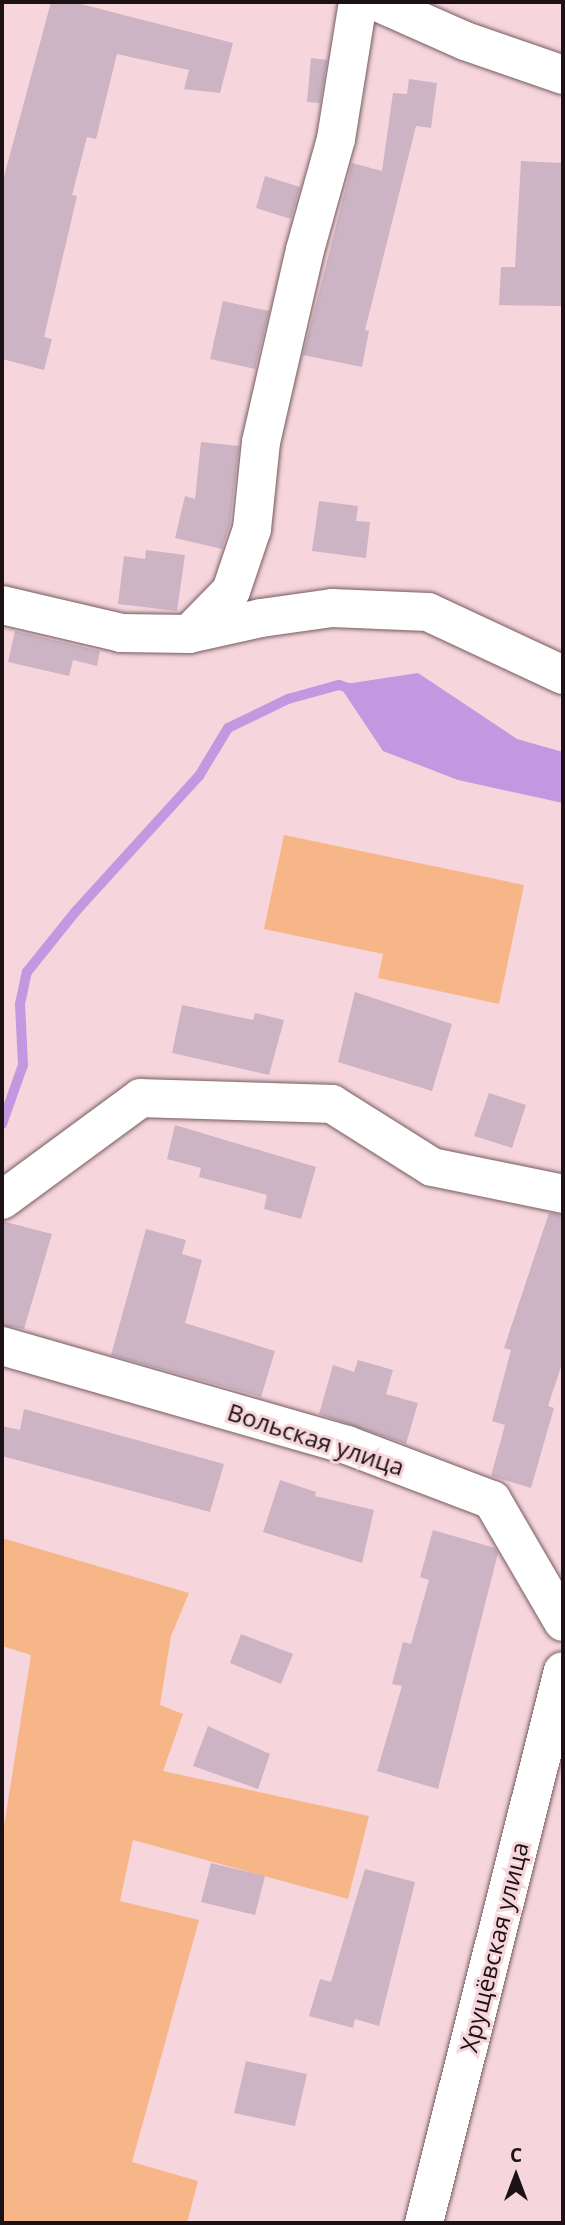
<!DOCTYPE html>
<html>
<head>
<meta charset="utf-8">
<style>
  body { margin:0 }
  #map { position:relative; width:565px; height:2225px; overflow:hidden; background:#f6d6dc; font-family:"Open Sans",sans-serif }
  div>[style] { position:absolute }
  .green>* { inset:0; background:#f6b687 }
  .water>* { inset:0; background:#c497e1 }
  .stream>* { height:10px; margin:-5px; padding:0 5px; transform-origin:5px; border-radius:5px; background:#c497e1 }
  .building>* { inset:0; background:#ccb4c4 }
  .roads { filter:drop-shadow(0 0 2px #765c61) drop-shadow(0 0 2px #765c61) }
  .minor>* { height:38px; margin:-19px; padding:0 19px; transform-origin:19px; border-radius:19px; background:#fff }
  span { translate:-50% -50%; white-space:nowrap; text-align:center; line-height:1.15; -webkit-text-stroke:6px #f6d6dc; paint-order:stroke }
  .street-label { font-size:24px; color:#1c1114 }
  .frame { position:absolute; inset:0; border:4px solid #1c1114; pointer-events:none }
  .north { position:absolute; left:481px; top:2141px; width:70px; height:70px; -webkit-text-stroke:5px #f6d6dc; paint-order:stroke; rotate:0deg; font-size:19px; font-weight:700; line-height:28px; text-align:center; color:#1c1114 }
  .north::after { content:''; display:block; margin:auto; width:24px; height:32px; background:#1c1114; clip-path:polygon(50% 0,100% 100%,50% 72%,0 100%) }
</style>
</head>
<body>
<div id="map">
  <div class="green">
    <div style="clip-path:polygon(284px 835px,524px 885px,499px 1004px,378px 978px,383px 954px,264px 929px)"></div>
    <div style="clip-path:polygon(2px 1538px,189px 1593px,171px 1636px,160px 1705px,183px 1714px,163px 1771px,369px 1816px,348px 1899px,133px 1840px,120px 1901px,199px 1920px,132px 2162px,198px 2181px,187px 2223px,2px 2223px,2px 1839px,31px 1655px,2px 1646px)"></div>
  </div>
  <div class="water">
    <div style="clip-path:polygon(418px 673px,517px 739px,563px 752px,563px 803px,458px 780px,383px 751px,339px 685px)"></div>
  </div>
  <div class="stream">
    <div style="left:2px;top:1124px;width:63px;rotate:-70.4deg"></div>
    <div style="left:23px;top:1065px;width:61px;rotate:-92.8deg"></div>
    <div style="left:20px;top:1004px;width:33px;rotate:-78deg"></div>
    <div style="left:27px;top:972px;width:78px;rotate:-51.2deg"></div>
    <div style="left:76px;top:911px;width:183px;rotate:-47.7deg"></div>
    <div style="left:199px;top:776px;width:56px;rotate:-58.9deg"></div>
    <div style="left:228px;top:728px;width:67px;rotate:-25.8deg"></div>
    <div style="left:288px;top:699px;width:53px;rotate:-15.4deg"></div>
    <div style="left:339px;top:685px;width:13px;rotate:18deg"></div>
  </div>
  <div class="building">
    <div style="clip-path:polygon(51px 2px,73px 2px,233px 43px,220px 93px,184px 89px,189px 70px,117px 54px,96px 139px,87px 137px,72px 195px,77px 196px,44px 337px,52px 339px,44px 370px,2px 359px,2px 184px)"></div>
    <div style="clip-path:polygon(311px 58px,327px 60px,320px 103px,307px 102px)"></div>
    <div style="clip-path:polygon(409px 79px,437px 83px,431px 128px,416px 126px,365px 330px,369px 331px,362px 367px,303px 355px,352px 163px,382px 171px,393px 93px,407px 94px)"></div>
    <div style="clip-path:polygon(521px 161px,563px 163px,563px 306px,499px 305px,501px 267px,515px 267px)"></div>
    <div style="clip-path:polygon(265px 176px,300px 187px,291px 219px,256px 208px)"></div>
    <div style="clip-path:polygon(223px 301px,269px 311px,255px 369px,210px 359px)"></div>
    <div style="clip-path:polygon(201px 442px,239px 446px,230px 524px,222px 549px,175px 538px,185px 496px,195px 499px)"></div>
    <div style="clip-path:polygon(319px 501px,358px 506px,356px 521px,370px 522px,366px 558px,312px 551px)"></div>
    <div style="clip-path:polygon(146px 550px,185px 555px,177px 611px,118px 604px,124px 556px,145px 559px)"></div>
    <div style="clip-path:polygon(15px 631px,100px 651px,97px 666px,73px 660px,69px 676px,8px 662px)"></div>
    <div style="clip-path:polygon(355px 992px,452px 1024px,432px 1091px,338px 1062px)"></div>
    <div style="clip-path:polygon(182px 1005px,253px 1020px,255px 1013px,284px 1020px,269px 1075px,172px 1053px)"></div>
    <div style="clip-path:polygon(489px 1093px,526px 1105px,512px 1148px,474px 1136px)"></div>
    <div style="clip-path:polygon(175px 1125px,316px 1167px,301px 1219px,264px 1209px,267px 1195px,199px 1177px,201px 1168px,167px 1159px)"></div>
    <div style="clip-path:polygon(549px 1213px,563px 1215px,563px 1361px,548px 1406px,554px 1408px,531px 1488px,491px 1476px,505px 1425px,492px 1421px,511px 1350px,504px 1348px)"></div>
    <div style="clip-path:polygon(2px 1221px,52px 1234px,24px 1329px,2px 1325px)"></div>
    <div style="clip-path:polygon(146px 1229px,186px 1240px,182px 1254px,202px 1260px,185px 1323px,275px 1351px,261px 1397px,111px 1355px)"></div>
    <div style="clip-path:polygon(358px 1360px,393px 1370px,386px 1394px,418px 1403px,406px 1444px,319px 1414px,333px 1365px,354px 1372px)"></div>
    <div style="clip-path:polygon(24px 1409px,224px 1464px,210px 1512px,2px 1456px,2px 1426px,20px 1430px)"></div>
    <div style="clip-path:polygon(280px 1480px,316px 1492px,315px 1496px,374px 1510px,362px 1563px,263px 1532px)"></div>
    <div style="clip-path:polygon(433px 1530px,495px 1548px,498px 1553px,438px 1789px,377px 1771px,402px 1686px,392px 1684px,403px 1642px,411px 1644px,429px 1580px,420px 1577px)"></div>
    <div style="clip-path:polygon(241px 1634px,293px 1654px,281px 1684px,230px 1663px)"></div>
    <div style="clip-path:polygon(208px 1726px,270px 1754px,258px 1789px,193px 1766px)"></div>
    <div style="clip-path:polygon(211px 1863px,265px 1876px,255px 1915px,201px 1902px)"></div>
    <div style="clip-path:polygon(365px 1869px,415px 1882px,379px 2026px,355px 2019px,353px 2028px,309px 2016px,320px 1979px,331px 1982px)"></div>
    <div style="clip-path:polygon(246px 2061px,307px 2074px,295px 2126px,234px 2113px)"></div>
  </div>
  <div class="roads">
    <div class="minor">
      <div style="left:377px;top:2px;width:96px;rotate:23.9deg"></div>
      <div style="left:465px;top:41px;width:104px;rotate:19.1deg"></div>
      <div style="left:2px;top:605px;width:122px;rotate:13.2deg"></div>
      <div style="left:121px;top:633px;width:68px;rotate:0.8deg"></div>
      <div style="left:189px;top:634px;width:60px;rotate:-45.7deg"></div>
      <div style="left:231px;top:591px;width:65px;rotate:-71.3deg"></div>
      <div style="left:252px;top:529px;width:87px;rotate:-84.1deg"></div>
      <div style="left:261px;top:442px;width:197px;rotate:-77.1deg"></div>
      <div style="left:305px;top:250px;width:115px;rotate:-74.4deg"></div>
      <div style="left:336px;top:139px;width:139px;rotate:-80.9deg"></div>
      <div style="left:189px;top:634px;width:74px;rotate:-12.5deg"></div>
      <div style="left:261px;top:618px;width:72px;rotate:-8deg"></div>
      <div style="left:332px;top:608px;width:96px;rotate:2.4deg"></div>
      <div style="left:428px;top:612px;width:149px;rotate:25deg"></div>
      <div style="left:2px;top:1200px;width:172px;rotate:-36.3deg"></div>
      <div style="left:141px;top:1098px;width:191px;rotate:1.8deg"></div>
      <div style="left:332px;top:1104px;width:118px;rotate:32.2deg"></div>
      <div style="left:432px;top:1167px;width:134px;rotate:11.6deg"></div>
      <div style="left:2px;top:1346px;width:359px;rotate:16deg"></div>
      <div style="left:347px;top:1445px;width:155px;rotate:20.8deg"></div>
      <div style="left:492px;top:1500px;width:141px;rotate:59.8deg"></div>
      <div style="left:424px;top:2223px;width:569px;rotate:-75.87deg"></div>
    </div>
  </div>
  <div class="street-label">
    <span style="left:316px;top:1439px;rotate:18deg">Вольская улица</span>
    <span style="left:494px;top:1947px;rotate:-76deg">Хрущёвская улица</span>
  </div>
  <div class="frame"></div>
  <div class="north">С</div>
</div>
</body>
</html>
